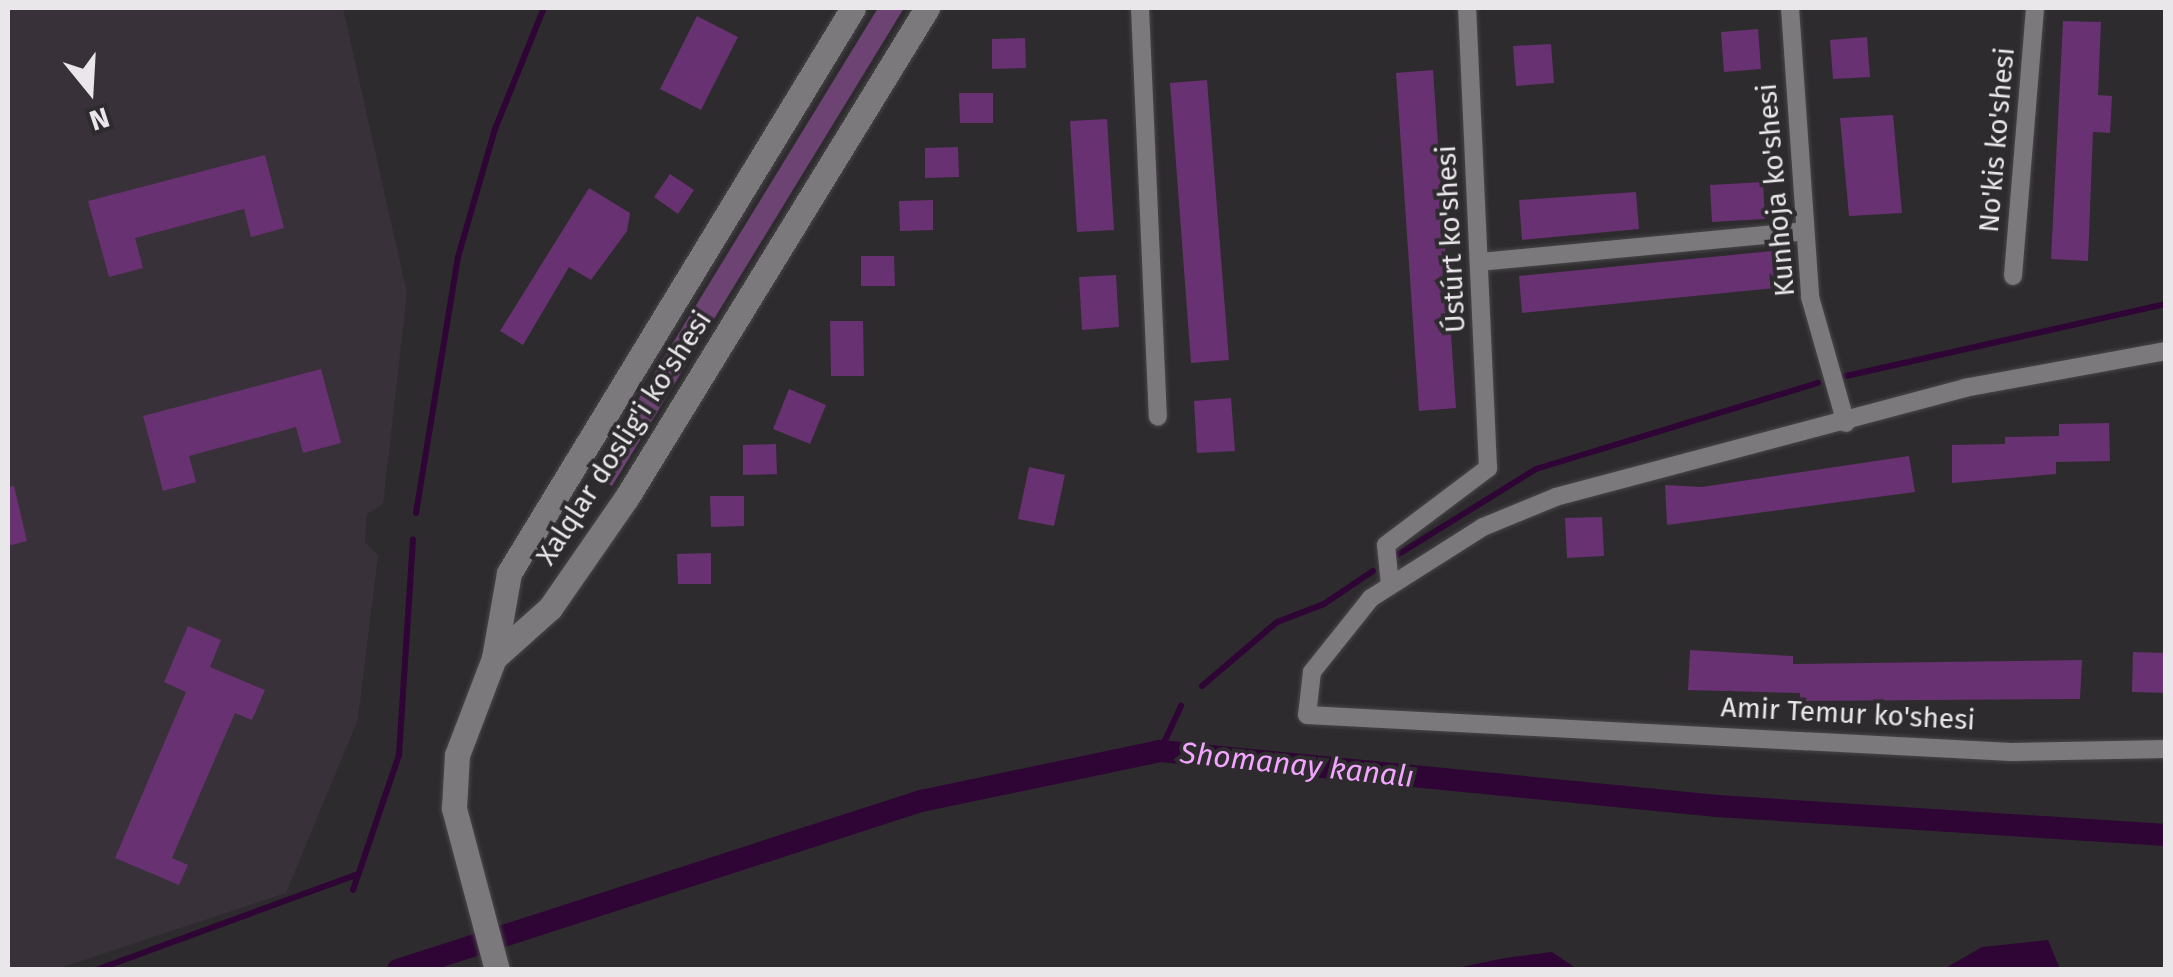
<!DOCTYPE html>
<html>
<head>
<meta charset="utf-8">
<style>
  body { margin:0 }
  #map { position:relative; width:2173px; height:977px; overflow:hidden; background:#2d2b2d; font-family:"Fira Sans",sans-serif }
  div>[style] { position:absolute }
  .built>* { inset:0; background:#383139 }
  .green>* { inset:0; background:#6c4373 }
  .water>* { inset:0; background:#2f0536 }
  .stream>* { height:6px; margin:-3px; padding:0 3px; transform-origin:3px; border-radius:3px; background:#2f0536 }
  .canal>* { height:22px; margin:-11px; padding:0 11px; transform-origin:11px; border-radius:11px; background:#2f0536 }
  .building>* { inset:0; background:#683171 }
  .roads { filter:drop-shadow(0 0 2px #484649) drop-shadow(0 0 2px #484649) }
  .minor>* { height:18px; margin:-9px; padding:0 9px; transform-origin:9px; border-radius:9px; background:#7c797c }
  .secondary>* { height:25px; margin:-12.5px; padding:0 12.5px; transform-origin:12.5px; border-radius:12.5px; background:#7c797c }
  span { translate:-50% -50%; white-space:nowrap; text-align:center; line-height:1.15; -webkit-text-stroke:8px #2d2b2d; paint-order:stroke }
  .street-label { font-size:28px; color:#e9e7e9 }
  .water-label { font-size:30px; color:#f3a4ff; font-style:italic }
  .frame { position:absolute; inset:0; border:10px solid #e9e7e9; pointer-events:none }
  .north { position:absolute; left:40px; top:40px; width:100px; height:100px; -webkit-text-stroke:8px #2d2b2d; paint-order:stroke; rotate:162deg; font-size:28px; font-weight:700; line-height:40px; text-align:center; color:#e9e7e9 }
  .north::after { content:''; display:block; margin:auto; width:35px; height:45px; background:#e9e7e9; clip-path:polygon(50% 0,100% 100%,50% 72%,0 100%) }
</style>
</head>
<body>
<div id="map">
  <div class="built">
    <div style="clip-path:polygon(8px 8px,343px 8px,407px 293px,383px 504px,367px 514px,365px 542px,378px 555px,358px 719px,286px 893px,54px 970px,8px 969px)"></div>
  </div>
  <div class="green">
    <div style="clip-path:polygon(878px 8px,904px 8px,612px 486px,592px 475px)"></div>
  </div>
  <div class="water">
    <div style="clip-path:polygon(2048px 940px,2060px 969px,1944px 969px,1982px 947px)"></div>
    <div style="clip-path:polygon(1552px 952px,1577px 969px,1452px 969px,1505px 958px)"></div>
  </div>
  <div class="stream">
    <div style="left:1846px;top:376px;width:328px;rotate:-12.7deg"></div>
    <div style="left:416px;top:513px;width:259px;rotate:-80.7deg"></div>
    <div style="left:458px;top:257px;width:133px;rotate:-73.9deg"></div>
    <div style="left:495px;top:129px;width:131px;rotate:-68deg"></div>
    <div style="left:1394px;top:557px;width:167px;rotate:-31.8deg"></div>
    <div style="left:1536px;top:469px;width:295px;rotate:-17deg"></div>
    <div style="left:1202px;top:686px;width:99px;rotate:-40.5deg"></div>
    <div style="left:1277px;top:622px;width:50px;rotate:-21deg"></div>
    <div style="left:1324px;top:604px;width:59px;rotate:-34deg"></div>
    <div style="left:1160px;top:751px;width:50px;rotate:-65deg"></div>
    <div style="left:353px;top:890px;width:143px;rotate:-71.2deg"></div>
    <div style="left:399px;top:755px;width:216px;rotate:-86.3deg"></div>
    <div style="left:96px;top:970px;width:279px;rotate:-20.1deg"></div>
  </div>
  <div class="canal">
    <div style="left:398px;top:970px;width:550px;rotate:-17.91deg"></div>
    <div style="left:921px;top:801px;width:244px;rotate:-11.8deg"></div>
    <div style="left:1160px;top:751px;width:560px;rotate:5.64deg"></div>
    <div style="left:1717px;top:806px;width:450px;rotate:3.7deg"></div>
  </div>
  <div class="building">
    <div style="clip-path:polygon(697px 16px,738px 37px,701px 110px,660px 89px)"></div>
    <div style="clip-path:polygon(2063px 21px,2101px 22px,2098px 95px,2112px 96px,2110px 133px,2093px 132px,2088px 261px,2051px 259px)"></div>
    <div style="clip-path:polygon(1758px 29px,1761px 69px,1724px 72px,1721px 32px)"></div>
    <div style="clip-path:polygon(1867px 37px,1870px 77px,1833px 79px,1830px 40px)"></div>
    <div style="clip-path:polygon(1025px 38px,1026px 68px,992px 69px,992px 39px)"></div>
    <div style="clip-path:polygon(1551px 44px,1554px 83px,1516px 86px,1513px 46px)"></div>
    <div style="clip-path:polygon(1433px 70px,1456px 408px,1419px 411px,1396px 73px)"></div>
    <div style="clip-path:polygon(1207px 80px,1229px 360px,1191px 363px,1170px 83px)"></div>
    <div style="clip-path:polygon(959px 93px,993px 93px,993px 123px,960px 123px)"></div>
    <div style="clip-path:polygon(1893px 115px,1902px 213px,1849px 216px,1840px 118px)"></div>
    <div style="clip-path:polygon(1107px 119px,1114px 230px,1077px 232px,1070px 121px)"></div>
    <div style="clip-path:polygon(958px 147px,959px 177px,925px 178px,925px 148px)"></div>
    <div style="clip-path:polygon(265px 155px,284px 228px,251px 237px,244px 209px,135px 238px,143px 268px,109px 277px,88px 201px)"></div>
    <div style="clip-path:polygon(670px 174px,694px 190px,678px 214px,654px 197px)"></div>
    <div style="clip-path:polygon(1763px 182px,1765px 219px,1712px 222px,1710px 185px)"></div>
    <div style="clip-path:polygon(589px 188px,630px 213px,627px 231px,591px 280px,569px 267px,523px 345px,500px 331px)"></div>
    <div style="clip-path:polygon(1636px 192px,1639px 229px,1522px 240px,1519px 200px)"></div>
    <div style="clip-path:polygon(933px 200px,933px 230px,900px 231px,899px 201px)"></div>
    <div style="clip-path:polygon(1772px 251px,1775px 288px,1522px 313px,1519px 276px)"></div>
    <div style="clip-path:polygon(861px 256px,894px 256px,895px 286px,861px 286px)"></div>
    <div style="clip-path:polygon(1116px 275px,1119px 327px,1082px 330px,1079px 277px)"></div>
    <div style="clip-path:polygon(830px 321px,863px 321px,864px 376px,831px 376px)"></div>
    <div style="clip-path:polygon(321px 369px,341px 443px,303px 453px,296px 427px,189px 456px,196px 482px,163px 491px,143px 416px)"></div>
    <div style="clip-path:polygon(789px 389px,826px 405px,810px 444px,773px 429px)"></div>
    <div style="clip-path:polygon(1231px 398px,1235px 451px,1197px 453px,1194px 401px)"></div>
    <div style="clip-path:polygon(2109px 423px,2110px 461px,2056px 462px,2056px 474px,1952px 483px,1952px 445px,2005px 444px,2005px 437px,2059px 436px,2059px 424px)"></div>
    <div style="clip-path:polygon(776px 444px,777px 474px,743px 475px,743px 445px)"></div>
    <div style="clip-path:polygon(1909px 456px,1915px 492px,1667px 525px,1665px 485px,1702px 487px)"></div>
    <div style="clip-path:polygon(1029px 467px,1065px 475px,1054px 526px,1018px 519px)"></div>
    <div style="clip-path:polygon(14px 486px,27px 541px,8px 546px,8px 487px)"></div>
    <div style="clip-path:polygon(710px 496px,744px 496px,744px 526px,711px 527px)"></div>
    <div style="clip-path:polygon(1602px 517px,1604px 556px,1567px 558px,1565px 518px)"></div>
    <div style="clip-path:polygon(711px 553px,711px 584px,678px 584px,677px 554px)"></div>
    <div style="clip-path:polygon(188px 626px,221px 640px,210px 667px,265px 690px,252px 720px,235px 713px,172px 858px,188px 865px,179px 885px,115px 858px,186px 692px,164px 682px)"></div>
    <div style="clip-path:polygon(1690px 650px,1793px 656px,1793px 664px,2082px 660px,2080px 699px,1800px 701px,1800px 693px,1688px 690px)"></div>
    <div style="clip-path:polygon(2133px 652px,2166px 653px,2166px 693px,2132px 692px)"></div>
  </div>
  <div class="roads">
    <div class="minor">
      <div style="left:1140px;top:8px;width:409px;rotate:87.5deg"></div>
      <div style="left:1790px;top:8px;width:290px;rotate:86deg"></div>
      <div style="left:1810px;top:297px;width:131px;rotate:74.1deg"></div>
      <div style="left:1479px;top:262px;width:326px;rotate:-5.4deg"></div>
      <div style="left:2013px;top:276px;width:269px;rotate:-85.3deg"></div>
      <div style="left:2166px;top:351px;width:204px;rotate:169.6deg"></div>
      <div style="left:1965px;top:388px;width:423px;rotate:165.1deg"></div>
      <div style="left:1556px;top:497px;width:79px;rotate:157.7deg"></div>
      <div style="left:1483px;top:527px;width:133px;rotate:147.6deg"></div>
      <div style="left:1371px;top:598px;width:95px;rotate:128.6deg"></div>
      <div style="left:1312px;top:672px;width:43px;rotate:96.6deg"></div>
      <div style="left:1307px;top:715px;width:705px;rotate:3.01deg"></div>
      <div style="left:2011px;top:752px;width:155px;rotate:-1.1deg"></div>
      <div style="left:1390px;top:585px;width:40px;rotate:-95.7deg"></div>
      <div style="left:1386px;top:545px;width:128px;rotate:-37deg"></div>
      <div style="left:1488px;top:468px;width:460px;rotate:-92.6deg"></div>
    </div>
    <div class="secondary">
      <div style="left:494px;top:658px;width:75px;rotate:-41.8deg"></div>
      <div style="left:550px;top:608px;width:135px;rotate:-55.3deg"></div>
      <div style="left:627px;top:497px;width:574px;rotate:-58.47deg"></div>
      <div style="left:497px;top:970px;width:168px;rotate:-104.9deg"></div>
      <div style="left:454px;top:808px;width:53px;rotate:-86.8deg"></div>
      <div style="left:457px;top:755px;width:104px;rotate:-69.1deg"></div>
      <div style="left:494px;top:658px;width:86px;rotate:-80deg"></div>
      <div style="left:509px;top:573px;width:661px;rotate:-58.66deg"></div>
    </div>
  </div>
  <div class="street-label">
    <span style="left:1997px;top:140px;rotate:-85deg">No'kis ko'shesi</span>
    <span style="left:1776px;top:190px;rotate:-95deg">Kunhoja ko'shesi</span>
    <span style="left:1451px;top:239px;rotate:-93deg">Ústúrt ko'shesi</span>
    <span style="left:624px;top:438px;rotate:-57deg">Xalqlar doslig'i ko'shesi</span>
    <span style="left:1848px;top:714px;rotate:3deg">Amir Temur ko'shesi</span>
  </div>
  <div class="water-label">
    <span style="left:1297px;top:765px;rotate:6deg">Shomanay kanalı</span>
  </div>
  <div class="frame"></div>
  <div class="north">N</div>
</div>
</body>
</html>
